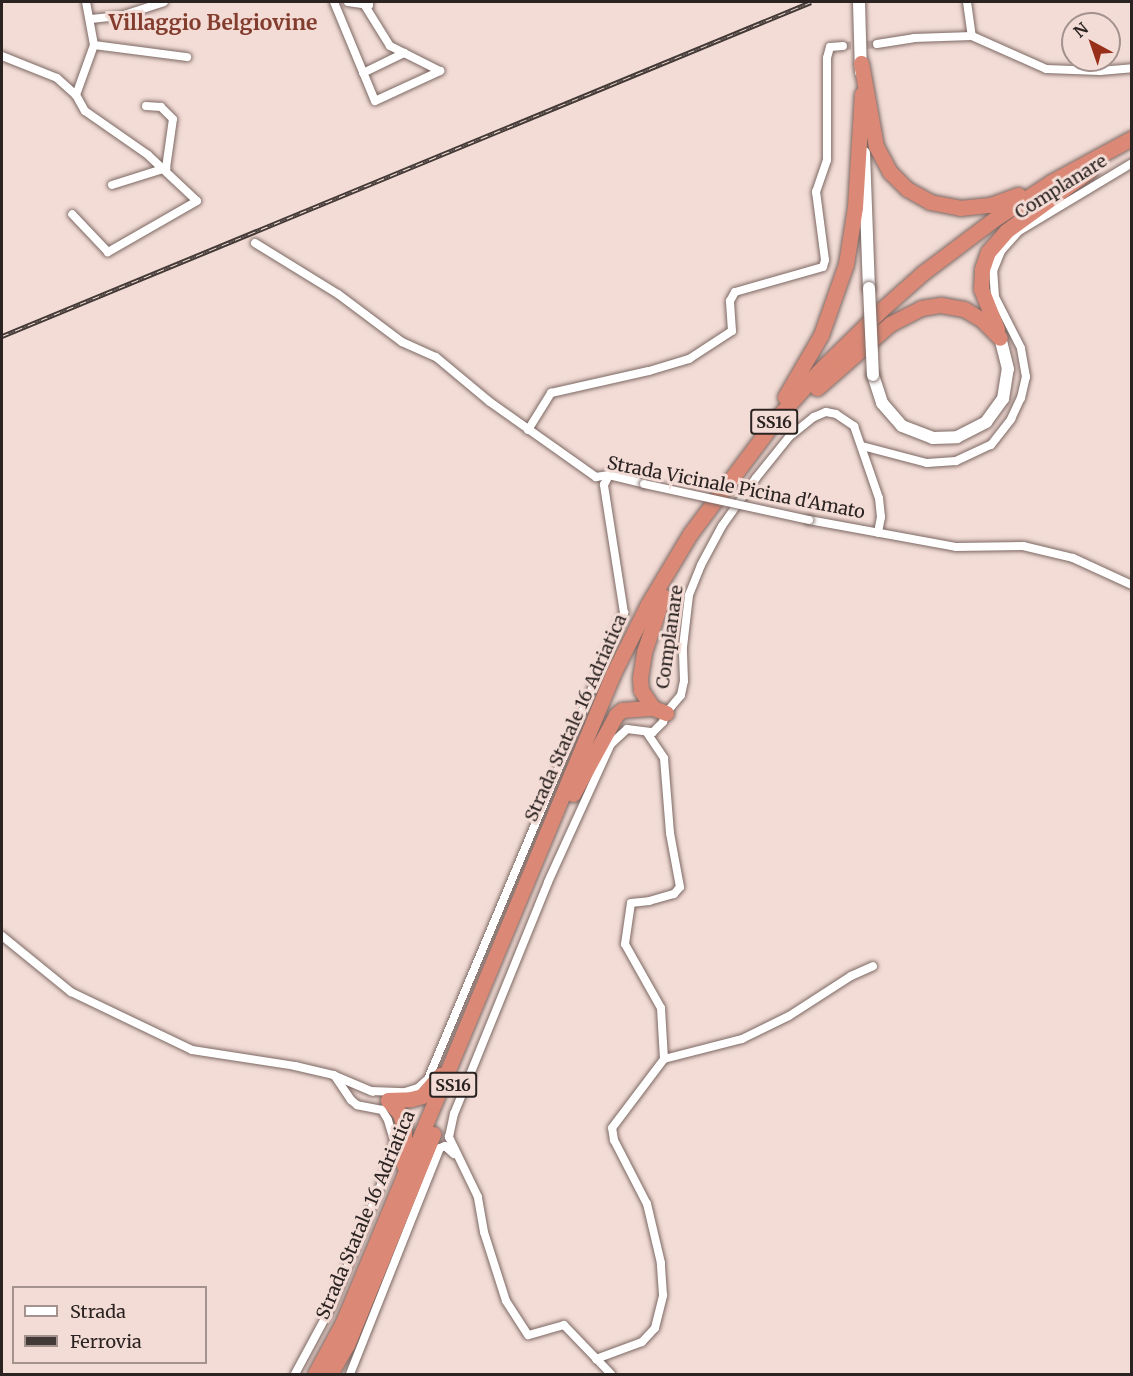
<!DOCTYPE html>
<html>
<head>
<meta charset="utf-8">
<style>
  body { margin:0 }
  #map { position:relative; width:1133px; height:1376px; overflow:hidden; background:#f3dcd6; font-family:Merriweather,serif }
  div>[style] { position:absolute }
  .street-tunnel>* { height:8px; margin-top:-4px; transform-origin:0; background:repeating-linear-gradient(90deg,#cbb7b2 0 8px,transparent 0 12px) }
  .roads { filter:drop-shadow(0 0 2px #7c6863) drop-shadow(0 0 2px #7c6863) }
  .street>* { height:8px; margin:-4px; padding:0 4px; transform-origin:4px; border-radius:4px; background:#fff }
  .secondary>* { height:12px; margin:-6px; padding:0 6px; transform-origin:6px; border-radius:6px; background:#fff }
  .highway>* { height:15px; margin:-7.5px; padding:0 7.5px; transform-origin:7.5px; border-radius:7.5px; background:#db8976 }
  .rail>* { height:4.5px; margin-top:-2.25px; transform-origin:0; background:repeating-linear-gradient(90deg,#f3dcd6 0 7px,#433936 0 14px); box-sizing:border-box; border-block:2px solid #433936 }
  .bridges { filter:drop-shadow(0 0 2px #7c6863) drop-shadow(0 0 2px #7c6863) }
  .street-bridge>* { height:8px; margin:-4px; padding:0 4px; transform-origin:4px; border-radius:4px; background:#fff }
  .secondary-bridge>* { height:12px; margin:-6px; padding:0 6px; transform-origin:6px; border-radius:6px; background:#fff }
  span { translate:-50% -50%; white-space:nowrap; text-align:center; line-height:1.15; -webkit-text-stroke:6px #f3dcd6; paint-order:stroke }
  .shield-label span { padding:2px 4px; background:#f3dcd6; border:2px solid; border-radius:4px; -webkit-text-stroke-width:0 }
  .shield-label { font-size:16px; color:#2b2321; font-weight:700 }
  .street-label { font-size:18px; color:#2b2321 }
  .quarter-label { font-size:21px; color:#833d2e; font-weight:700 }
  .frame { position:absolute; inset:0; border:3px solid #2b2321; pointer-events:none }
  .legend { position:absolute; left:12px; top:1286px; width:195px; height:78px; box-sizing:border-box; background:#f3dcd6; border:2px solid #a3928e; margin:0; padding:8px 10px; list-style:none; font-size:18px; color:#2b2321 }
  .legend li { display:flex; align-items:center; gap:12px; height:30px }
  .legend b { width:30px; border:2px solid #a3928e }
  .north { position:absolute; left:1061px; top:12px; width:60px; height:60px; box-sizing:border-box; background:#f3dcd6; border:2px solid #a3928e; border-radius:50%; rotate:320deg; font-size:16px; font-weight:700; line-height:24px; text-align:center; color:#2b2321 }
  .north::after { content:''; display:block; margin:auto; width:21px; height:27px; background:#982f18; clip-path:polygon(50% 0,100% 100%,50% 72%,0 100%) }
</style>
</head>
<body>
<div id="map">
  <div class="street-tunnel">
    <div style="left:843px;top:46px;width:34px;rotate:-3deg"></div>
  </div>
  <div class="roads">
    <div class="street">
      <div style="left:334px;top:2px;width:107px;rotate:67.5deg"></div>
      <div style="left:375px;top:101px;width:72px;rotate:-24.8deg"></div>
      <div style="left:440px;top:71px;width:56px;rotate:-153.4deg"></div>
      <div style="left:390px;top:46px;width:49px;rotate:-121.8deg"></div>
      <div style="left:348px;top:2px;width:21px;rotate:8deg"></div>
      <div style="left:369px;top:5px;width:3px;rotate:-90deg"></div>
      <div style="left:967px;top:2px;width:34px;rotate:82deg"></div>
      <div style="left:91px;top:19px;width:30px;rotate:-6deg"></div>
      <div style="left:121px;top:16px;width:45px;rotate:-18deg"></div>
      <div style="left:877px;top:44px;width:37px;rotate:-9deg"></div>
      <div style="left:914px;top:38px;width:58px;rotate:-2deg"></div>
      <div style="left:972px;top:36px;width:81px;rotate:24deg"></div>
      <div style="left:1046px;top:69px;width:54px;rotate:2.1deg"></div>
      <div style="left:1100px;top:71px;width:32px;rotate:-5deg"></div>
      <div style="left:94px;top:45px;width:94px;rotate:7.4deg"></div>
      <div style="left:2px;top:56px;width:59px;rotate:21.8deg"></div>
      <div style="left:57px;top:78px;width:25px;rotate:42deg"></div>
      <div style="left:76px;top:95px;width:18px;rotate:61deg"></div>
      <div style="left:85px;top:111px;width:77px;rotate:34.9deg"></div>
      <div style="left:148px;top:155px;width:67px;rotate:43.2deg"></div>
      <div style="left:197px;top:201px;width:103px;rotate:150.2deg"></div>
      <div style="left:108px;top:252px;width:52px;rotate:-133.5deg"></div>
      <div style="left:363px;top:73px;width:46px;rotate:-26deg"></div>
      <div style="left:76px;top:95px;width:53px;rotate:-70.2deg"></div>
      <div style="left:94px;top:45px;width:44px;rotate:-100.5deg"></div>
      <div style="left:112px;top:185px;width:57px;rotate:-17.5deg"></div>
      <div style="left:166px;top:168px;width:49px;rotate:-81.9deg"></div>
      <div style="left:173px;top:119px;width:17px;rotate:-135deg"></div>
      <div style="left:161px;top:107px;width:15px;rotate:-176deg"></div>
      <div style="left:255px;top:243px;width:97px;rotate:31.6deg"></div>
      <div style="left:338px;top:294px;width:80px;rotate:36.9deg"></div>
      <div style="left:402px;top:342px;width:37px;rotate:24deg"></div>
      <div style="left:436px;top:357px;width:70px;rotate:39.8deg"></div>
      <div style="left:490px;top:402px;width:130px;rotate:35.3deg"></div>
      <div style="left:596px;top:477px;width:13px;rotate:-9deg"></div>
      <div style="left:609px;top:475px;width:36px;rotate:14deg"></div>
      <div style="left:528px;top:430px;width:44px;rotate:-58.1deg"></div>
      <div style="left:551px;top:393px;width:100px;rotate:-12.7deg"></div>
      <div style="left:649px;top:371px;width:42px;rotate:-16.7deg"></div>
      <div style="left:689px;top:359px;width:51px;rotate:-33.1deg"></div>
      <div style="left:732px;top:331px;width:30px;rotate:-94deg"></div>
      <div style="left:730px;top:301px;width:10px;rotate:-61deg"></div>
      <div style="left:735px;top:292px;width:91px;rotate:-15.9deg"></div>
      <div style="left:823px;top:267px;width:7px;rotate:-74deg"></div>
      <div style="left:825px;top:260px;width:69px;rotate:-97.5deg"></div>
      <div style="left:816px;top:192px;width:34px;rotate:-71deg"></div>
      <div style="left:827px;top:160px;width:102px;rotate:-90deg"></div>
      <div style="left:827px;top:58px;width:11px;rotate:-75deg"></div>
      <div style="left:830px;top:47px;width:13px;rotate:-4deg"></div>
      <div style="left:862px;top:446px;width:67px;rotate:14.7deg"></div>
      <div style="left:927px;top:463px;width:29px;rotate:-4deg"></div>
      <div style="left:956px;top:461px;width:38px;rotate:-25deg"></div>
      <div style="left:991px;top:445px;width:33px;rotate:-52deg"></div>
      <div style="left:1011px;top:419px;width:23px;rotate:-65deg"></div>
      <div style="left:1021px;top:398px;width:22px;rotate:-77deg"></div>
      <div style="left:1026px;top:377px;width:29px;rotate:-100deg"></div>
      <div style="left:1021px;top:348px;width:57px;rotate:-117deg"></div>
      <div style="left:995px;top:297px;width:26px;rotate:-94deg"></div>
      <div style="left:993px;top:271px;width:22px;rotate:-68deg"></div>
      <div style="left:1001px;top:251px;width:27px;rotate:-48deg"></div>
      <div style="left:1019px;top:231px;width:132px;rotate:-31deg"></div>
      <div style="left:809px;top:520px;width:149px;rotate:10.4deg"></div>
      <div style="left:956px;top:547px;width:67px;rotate:-0.9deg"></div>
      <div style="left:1023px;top:546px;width:51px;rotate:13.5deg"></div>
      <div style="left:1073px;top:558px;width:65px;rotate:24.6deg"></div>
      <div style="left:2px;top:936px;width:89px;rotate:39.1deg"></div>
      <div style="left:71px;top:992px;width:134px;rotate:25.6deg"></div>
      <div style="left:192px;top:1050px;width:104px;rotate:8.8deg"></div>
      <div style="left:295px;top:1066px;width:39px;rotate:13deg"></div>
      <div style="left:333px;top:1075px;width:43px;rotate:23deg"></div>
      <div style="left:664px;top:1059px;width:81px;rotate:-14.4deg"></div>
      <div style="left:742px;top:1039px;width:52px;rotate:-26.1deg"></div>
      <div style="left:789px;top:1016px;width:74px;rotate:-32.8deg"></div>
      <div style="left:851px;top:976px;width:24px;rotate:-24deg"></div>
      <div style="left:371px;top:1091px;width:34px;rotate:2deg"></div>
      <div style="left:405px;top:1092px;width:14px;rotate:-17deg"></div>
      <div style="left:418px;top:1088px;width:13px;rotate:-42deg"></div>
      <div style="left:428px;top:1079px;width:506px;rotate:-67.19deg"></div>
      <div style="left:624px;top:613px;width:130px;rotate:-98.9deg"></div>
      <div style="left:604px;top:485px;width:11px;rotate:-63deg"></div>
      <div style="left:596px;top:1359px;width:49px;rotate:-20.3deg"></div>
      <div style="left:642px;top:1342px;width:19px;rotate:-47deg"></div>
      <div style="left:655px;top:1328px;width:34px;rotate:-76deg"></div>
      <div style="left:663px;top:1295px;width:32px;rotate:-94deg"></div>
      <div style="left:661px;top:1263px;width:61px;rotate:-103.3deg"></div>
      <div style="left:647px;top:1204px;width:72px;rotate:-117.3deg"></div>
      <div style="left:614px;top:1140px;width:12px;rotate:-99deg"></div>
      <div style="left:612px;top:1128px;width:86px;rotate:-53deg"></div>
      <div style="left:664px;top:1059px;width:51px;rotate:-93.4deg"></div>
      <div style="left:661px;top:1008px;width:73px;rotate:-119.4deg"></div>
      <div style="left:625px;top:944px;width:41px;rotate:-81.7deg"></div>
      <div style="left:631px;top:903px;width:18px;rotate:-6deg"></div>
      <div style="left:649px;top:901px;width:26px;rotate:-16deg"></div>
      <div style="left:674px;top:894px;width:9px;rotate:-49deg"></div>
      <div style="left:680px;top:887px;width:55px;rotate:-100.5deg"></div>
      <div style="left:670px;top:833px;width:75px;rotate:-94.6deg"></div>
      <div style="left:664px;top:758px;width:30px;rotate:-124deg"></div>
      <div style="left:295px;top:1374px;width:74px;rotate:-61.7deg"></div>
      <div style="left:330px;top:1309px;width:161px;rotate:-67.7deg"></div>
      <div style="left:391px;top:1160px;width:20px;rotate:-81deg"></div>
      <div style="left:394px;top:1140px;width:21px;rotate:-107deg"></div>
      <div style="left:388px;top:1120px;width:12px;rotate:-121deg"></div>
      <div style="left:382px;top:1110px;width:25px;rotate:-169deg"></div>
      <div style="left:357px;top:1105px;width:8px;rotate:-140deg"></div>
      <div style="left:351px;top:1100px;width:30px;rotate:-124deg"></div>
      <div style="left:350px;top:1374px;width:243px;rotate:-68.3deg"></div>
      <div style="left:440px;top:1148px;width:5px;rotate:-22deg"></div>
      <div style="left:445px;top:1146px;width:12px;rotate:42deg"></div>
      <div style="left:611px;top:1374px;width:68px;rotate:-133.8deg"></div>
      <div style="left:564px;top:1325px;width:37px;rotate:164deg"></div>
      <div style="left:528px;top:1335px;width:40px;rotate:-122.9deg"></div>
      <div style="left:506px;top:1301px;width:72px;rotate:-107.7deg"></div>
      <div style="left:484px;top:1232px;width:36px;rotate:-100deg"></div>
      <div style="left:478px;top:1197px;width:67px;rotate:-115.8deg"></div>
      <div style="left:449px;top:1137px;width:24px;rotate:-78deg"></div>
      <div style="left:454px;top:1114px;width:250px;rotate:-67.9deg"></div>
      <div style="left:548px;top:882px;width:152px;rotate:-65.5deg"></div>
      <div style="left:611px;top:744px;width:22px;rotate:-43deg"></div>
      <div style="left:627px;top:729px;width:26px;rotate:7deg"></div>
      <div style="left:653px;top:732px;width:14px;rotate:-45deg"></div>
      <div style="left:663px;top:722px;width:9px;rotate:-72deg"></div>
      <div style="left:666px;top:713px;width:23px;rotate:-50deg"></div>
      <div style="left:681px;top:695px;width:14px;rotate:-78deg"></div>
      <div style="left:684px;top:681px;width:34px;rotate:-92deg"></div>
      <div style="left:683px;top:647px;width:52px;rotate:-83.4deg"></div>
      <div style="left:689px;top:595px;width:32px;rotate:-68deg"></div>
      <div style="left:701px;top:565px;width:44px;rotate:-61.7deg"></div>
      <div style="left:722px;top:526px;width:59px;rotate:-54.7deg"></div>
      <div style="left:756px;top:478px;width:53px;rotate:-51.2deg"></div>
      <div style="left:789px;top:437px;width:32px;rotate:-39deg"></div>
      <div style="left:814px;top:417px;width:13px;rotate:-23deg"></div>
      <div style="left:826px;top:412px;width:10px;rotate:11deg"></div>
      <div style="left:836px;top:414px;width:22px;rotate:34deg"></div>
      <div style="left:854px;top:426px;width:76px;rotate:70.9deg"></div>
      <div style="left:879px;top:498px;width:19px;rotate:84deg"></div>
      <div style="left:881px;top:517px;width:16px;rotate:101deg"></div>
    </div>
    <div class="secondary">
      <div style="left:859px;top:2px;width:70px;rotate:88.4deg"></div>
      <div style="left:864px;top:153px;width:135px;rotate:87.9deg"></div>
      <div style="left:873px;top:375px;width:29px;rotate:72deg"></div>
      <div style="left:882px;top:403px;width:30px;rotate:49deg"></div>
      <div style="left:902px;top:426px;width:33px;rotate:21deg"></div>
      <div style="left:933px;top:438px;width:24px;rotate:-2deg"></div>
      <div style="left:957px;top:437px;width:33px;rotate:-27deg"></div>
      <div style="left:986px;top:422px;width:29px;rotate:-54deg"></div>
      <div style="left:1003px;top:399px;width:30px;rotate:-81deg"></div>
      <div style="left:1008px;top:369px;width:32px;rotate:-104deg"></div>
    </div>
    <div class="highway">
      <div style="left:861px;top:63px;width:84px;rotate:79.8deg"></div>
      <div style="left:876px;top:146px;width:30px;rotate:62deg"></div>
      <div style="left:890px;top:172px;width:24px;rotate:45deg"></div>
      <div style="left:907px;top:189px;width:26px;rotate:29deg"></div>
      <div style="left:930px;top:202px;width:31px;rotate:11deg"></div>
      <div style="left:960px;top:208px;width:30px;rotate:-6deg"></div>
      <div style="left:990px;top:205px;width:30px;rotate:-20deg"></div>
      <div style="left:997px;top:329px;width:43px;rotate:-111.8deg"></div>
      <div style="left:981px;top:289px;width:20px;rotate:-87deg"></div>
      <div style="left:982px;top:269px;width:18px;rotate:-71deg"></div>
      <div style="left:988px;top:252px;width:28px;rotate:-49deg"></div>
      <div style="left:1006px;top:231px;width:104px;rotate:-36deg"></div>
      <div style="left:817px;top:388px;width:97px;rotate:-41.2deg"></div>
      <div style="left:890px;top:324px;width:35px;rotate:-27deg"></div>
      <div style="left:921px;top:308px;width:20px;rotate:-9deg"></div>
      <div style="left:941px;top:305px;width:23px;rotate:10deg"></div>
      <div style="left:964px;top:309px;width:21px;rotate:31deg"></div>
      <div style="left:982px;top:320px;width:25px;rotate:45deg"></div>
      <div style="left:785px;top:397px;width:72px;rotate:-59.9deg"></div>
      <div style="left:821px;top:335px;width:75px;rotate:-70.6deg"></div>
      <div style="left:846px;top:264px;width:58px;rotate:-81deg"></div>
      <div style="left:855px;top:207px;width:113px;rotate:-86.5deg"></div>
      <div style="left:653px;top:708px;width:22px;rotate:-124deg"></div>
      <div style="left:641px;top:690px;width:12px;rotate:-95deg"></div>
      <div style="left:640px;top:678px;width:26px;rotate:-81deg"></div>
      <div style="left:644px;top:652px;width:59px;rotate:-71.3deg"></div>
      <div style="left:573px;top:794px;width:90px;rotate:-61.4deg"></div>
      <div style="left:616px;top:715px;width:8px;rotate:-40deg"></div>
      <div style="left:622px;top:710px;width:31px;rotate:-4deg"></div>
      <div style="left:653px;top:708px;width:14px;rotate:21deg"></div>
      <div style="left:388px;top:1100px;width:23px;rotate:-2deg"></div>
      <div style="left:411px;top:1099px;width:11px;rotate:-15deg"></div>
      <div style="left:422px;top:1096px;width:28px;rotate:-49deg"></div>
      <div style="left:388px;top:1100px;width:18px;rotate:49deg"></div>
      <div style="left:400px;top:1114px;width:13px;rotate:72deg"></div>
      <div style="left:404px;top:1126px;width:40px;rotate:90deg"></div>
      <div style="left:315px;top:1374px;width:59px;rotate:-61.7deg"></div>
      <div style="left:343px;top:1322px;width:702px;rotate:-67.38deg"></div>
      <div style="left:613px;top:674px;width:78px;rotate:-63.4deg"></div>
      <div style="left:648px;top:604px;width:82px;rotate:-59deg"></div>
      <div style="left:690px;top:534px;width:144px;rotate:-53.2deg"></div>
      <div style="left:776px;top:419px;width:64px;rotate:-48.1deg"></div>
      <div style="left:819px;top:371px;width:87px;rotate:-44.5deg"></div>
      <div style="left:881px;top:310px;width:57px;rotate:-41.5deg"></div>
      <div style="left:924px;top:272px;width:86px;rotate:-37deg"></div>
      <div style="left:993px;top:220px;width:69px;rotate:-33.2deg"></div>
      <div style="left:1051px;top:182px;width:92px;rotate:-28.5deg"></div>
      <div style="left:330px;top:1374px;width:34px;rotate:-60deg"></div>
      <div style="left:347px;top:1345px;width:228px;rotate:-67.8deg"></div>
    </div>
  </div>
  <div class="rail">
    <div style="left:2px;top:336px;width:875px;rotate:-22.43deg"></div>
  </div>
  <div class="bridges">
    <div class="street-bridge">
      <div style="left:644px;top:484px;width:169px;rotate:12.3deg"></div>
    </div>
    <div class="secondary-bridge">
      <div style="left:869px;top:288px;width:87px;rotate:87.4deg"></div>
    </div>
  </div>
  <div class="shield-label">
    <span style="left:774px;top:422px">SS16</span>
    <span style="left:453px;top:1085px">SS16</span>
  </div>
  <div class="street-label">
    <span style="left:1061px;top:187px;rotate:-32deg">Complanare</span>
    <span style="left:736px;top:488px;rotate:11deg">Strada Vicinale Picina d'Amato</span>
    <span style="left:670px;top:637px;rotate:-82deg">Complanare</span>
    <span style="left:576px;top:718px;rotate:-66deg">Strada Statale 16 Adriatica</span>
    <span style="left:366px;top:1215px;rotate:-67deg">Strada Statale 16 Adriatica</span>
  </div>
  <div class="quarter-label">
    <span style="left:213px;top:23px">Villaggio Belgiovine</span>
  </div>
  <div class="frame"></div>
  <ul class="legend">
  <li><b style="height:8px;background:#fff"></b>Strada</li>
  <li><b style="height:8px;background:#433936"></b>Ferrovia</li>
  </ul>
  <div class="north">N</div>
</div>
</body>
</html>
